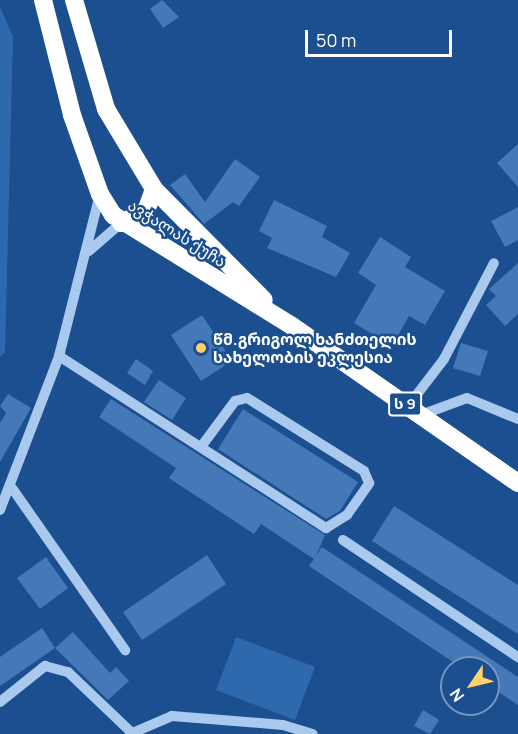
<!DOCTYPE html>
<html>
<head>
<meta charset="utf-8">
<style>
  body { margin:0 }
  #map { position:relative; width:518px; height:734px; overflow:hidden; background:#1b4f8f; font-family:Manrope,"Noto Sans Georgian",sans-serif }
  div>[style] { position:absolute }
  .green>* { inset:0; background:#2e69ad }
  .building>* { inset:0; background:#4478b7 }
  .minor>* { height:10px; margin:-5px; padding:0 5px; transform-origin:5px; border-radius:5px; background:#a9c9ee }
  .highway>* { height:18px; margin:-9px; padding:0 9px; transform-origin:9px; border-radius:9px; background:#fff }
  .dots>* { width:16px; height:16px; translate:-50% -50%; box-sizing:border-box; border:3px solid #1b4f8f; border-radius:50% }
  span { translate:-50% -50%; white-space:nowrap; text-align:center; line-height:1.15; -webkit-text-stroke:5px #1b4f8f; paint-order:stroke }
  .shield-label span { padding:2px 4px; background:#1b4f8f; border:2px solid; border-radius:4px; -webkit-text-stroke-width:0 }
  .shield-label { font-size:15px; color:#fff; font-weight:700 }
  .street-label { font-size:16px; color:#fff }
  .poi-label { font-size:16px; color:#fff; font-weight:700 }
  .left { translate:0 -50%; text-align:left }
  .north { position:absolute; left:440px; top:656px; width:60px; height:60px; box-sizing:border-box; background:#1b4f8f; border:2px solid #7695bc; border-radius:50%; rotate:235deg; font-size:16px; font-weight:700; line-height:24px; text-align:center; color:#fff }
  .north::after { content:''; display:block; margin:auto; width:21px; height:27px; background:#ffd166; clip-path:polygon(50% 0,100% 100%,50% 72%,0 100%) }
  .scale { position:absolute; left:305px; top:30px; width:147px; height:27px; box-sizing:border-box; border:3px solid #fff; border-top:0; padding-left:8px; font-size:18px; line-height:21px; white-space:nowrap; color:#fff; -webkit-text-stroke:4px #1b4f8f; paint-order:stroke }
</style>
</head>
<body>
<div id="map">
  <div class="green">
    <div style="clip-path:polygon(0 7px,13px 36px,5px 352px,0 357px)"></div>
    <div style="clip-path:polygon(236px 637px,315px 667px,295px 720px,216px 690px)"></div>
  </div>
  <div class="building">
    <div style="clip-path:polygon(162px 0,179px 17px,163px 28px,150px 9px)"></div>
    <div style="clip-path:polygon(518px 144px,518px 187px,497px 163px)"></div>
    <div style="clip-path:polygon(235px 159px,260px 177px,239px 206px,233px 202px,204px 224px,170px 185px,185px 174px,205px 202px)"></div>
    <div style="clip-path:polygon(274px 200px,327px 226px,322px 237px,350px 253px,336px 277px,267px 248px,272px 238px,259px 231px)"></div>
    <div style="clip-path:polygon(518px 207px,518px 240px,505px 247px,491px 221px)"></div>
    <div style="clip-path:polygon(380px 237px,411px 257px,405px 267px,445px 291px,425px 325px,409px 316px,392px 346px,354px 323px,376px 285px,358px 273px)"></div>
    <div style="clip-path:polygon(518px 263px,518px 314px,505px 326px,486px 305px,496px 296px,489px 289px)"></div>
    <div style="clip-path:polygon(202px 315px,232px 361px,201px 381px,171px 335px)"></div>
    <div style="clip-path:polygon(461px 343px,488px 351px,480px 376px,453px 368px)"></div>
    <div style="clip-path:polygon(136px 359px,153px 371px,145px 385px,127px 373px)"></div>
    <div style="clip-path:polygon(159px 380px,186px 398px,172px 420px,144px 402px)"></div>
    <div style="clip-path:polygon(8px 394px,31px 408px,0 462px,0 423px,6px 413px,0 406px)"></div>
    <div style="clip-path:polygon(111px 399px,325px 535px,316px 556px,322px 547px,518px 677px,518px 705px,488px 685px,488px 668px,462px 668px,309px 566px,314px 559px,261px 524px,254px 534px,169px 478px,176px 468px,99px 417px)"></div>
    <div style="clip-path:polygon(243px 409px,358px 482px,340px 511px,326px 519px,218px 449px)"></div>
    <div style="clip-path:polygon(394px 506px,518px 585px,518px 634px,372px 541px)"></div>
    <div style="clip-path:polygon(207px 555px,226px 584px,142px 640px,123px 612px)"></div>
    <div style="clip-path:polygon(46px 557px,68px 588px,40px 609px,17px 578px)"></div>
    <div style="clip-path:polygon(42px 628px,55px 648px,0 686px,0 657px)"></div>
    <div style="clip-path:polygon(73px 632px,110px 673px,116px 667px,129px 681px,108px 700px,55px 648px)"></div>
    <div style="clip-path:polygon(423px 710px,439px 720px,430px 734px,414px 726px)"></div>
  </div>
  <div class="minor">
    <div style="left:89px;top:251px;width:43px;rotate:-41.2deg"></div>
    <div style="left:59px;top:356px;width:318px;rotate:32.8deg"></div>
    <div style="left:326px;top:528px;width:25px;rotate:-32deg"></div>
    <div style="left:347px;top:515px;width:39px;rotate:-55deg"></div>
    <div style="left:369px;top:483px;width:13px;rotate:-113deg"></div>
    <div style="left:364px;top:471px;width:138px;rotate:-148deg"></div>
    <div style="left:247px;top:398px;width:12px;rotate:166deg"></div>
    <div style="left:235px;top:401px;width:57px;rotate:126.5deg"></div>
    <div style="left:408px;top:406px;width:59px;rotate:-52.5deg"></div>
    <div style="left:444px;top:359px;width:108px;rotate:-62.5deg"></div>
    <div style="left:421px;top:415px;width:49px;rotate:-20.3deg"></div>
    <div style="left:467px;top:398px;width:55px;rotate:22.4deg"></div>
    <div style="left:12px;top:488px;width:198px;rotate:55.1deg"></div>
    <div style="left:0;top:510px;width:165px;rotate:-69deg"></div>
    <div style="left:59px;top:356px;width:167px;rotate:-75.8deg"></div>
    <div style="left:343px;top:540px;width:211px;rotate:33.8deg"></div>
    <div style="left:0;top:702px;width:58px;rotate:-38.7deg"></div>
    <div style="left:45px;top:666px;width:24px;rotate:15deg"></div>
    <div style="left:68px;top:672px;width:87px;rotate:43.6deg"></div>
    <div style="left:130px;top:734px;width:46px;rotate:-23.2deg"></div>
    <div style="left:172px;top:716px;width:111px;rotate:4.6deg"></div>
    <div style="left:283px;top:725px;width:31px;rotate:17deg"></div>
  </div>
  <div class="highway">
    <div style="left:43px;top:0;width:119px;rotate:75.8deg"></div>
    <div style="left:72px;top:115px;width:84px;rotate:70.5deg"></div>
    <div style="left:100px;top:194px;width:25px;rotate:58deg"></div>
    <div style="left:113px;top:215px;width:211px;rotate:31.8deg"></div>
    <div style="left:292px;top:326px;width:275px;rotate:34.8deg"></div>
    <div style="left:74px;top:0;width:114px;rotate:73.6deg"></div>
    <div style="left:106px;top:109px;width:93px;rotate:59deg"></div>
    <div style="left:154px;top:189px;width:156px;rotate:45.3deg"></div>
    <div style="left:121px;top:223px;width:28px;rotate:-26deg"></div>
    <div style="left:146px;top:211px;width:23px;rotate:-70deg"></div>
  </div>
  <div class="dots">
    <div style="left:201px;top:348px;background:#ffd166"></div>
  </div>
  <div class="shield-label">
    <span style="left:405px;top:404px">ს 9</span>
  </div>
  <div class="street-label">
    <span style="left:177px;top:233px;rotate:32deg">ავჭალას ქუჩა</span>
  </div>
  <div class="poi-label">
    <span class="left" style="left:213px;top:348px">წმ.გრიგოლ ხანძთელის<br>სახელობის ეკლესია</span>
  </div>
  <div class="north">N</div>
  <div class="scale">50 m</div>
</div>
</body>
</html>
